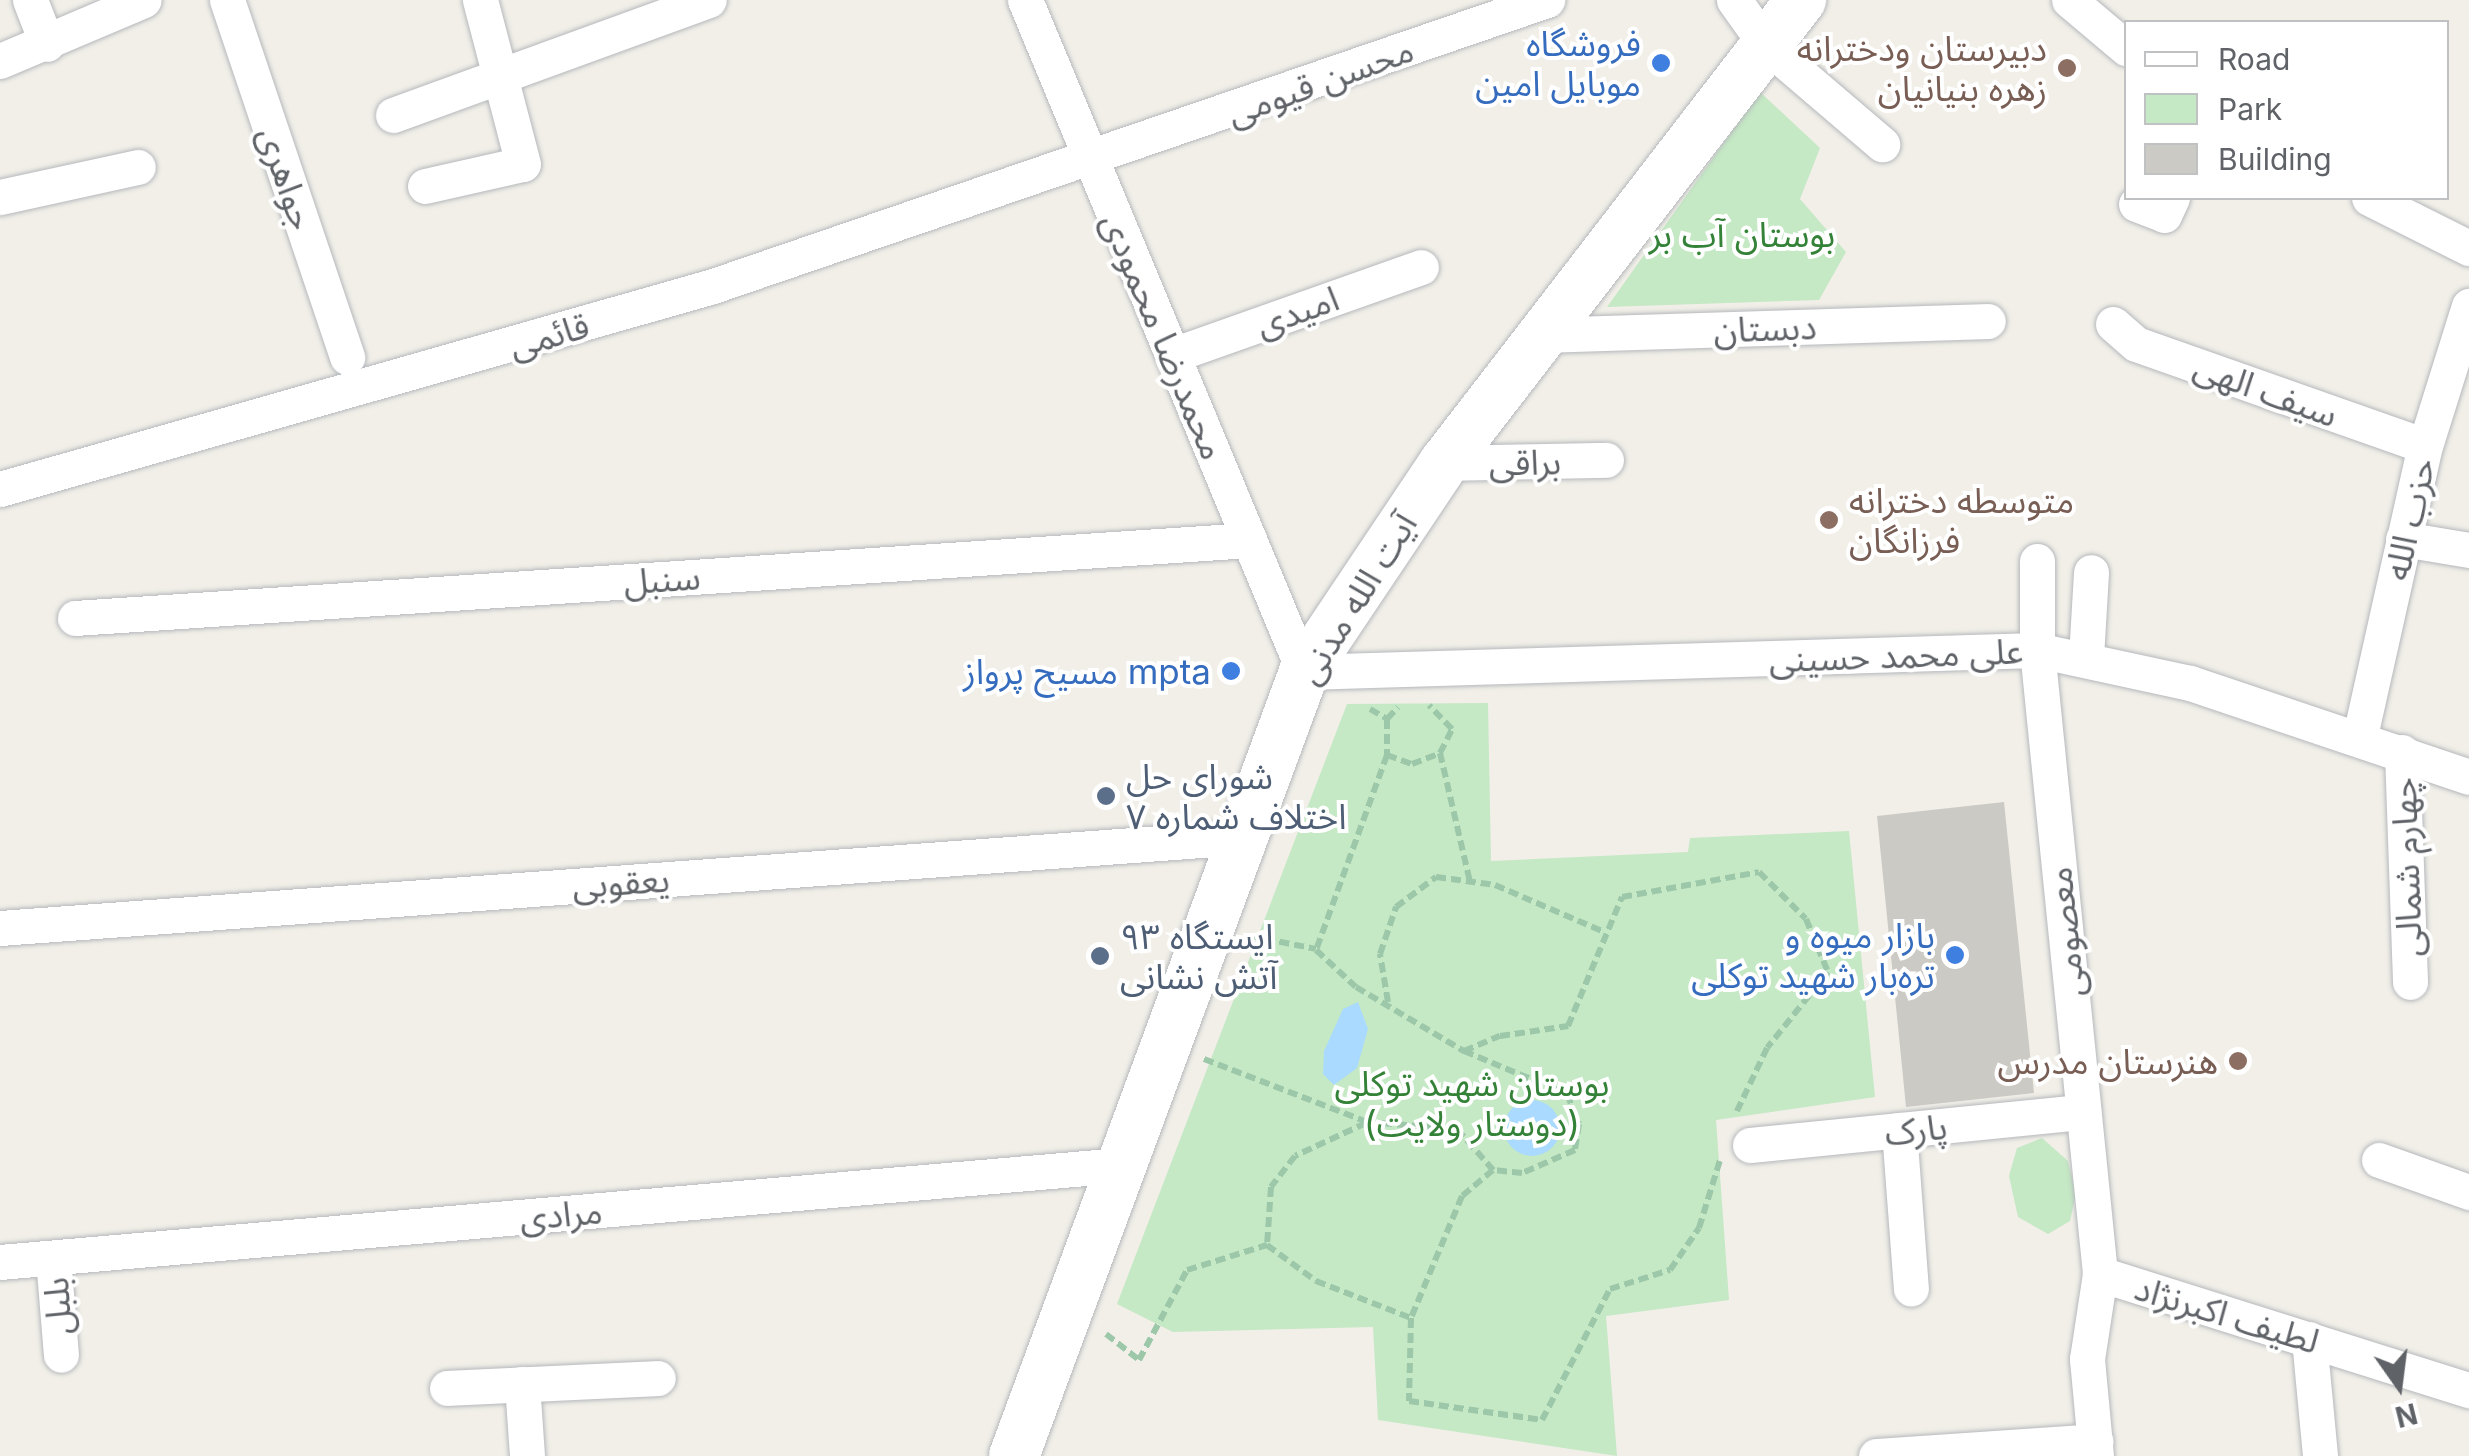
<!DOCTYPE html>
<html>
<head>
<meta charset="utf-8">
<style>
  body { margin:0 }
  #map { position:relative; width:2469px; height:1456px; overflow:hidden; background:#f1efe8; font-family:Inter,"Noto Sans Arabic",sans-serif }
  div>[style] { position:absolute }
  .green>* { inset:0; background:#c5e8c5 }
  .water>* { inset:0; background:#aadaff }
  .round { border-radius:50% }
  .building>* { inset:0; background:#cccac5 }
  .path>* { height:6px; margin-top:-3px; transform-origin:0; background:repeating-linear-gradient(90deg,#9cc7a9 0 10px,transparent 0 15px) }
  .roads { filter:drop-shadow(0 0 2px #b5b8bc) drop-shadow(0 0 2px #b5b8bc) }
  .minor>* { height:35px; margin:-17.5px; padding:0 17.5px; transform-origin:17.5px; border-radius:17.5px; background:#fff }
  .secondary>* { height:50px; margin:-25px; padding:0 25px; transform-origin:25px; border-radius:25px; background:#fff }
  .dots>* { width:28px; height:28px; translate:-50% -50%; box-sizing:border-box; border:5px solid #fff; border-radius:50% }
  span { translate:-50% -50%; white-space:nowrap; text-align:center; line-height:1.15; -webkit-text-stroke:8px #fff; paint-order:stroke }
  .shop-label { font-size:35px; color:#366cbe }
  .right { translate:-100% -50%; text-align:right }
  .education-label { font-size:35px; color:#785e54 }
  .left { translate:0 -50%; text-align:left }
  .street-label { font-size:35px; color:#5f6368 }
  .park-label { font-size:35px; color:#348238 }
  .service-label { font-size:35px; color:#4e5e75 }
  .legend { position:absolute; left:2124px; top:20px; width:325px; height:180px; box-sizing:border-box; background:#fff; border:2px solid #bfc1c3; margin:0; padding:12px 18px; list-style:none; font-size:30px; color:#5f6368 }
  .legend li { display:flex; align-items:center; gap:20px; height:50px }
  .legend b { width:50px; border:2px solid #bfc1c3 }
  .north { position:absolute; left:2349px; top:1336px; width:100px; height:100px; -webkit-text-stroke:8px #fff; paint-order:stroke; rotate:166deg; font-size:28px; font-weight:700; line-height:40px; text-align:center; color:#5f6368 }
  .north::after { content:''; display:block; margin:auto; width:35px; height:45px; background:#5f6368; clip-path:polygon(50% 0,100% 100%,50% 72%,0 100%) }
</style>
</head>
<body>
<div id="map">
  <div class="green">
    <div style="clip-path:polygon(1760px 92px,1820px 148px,1800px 199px,1846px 252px,1819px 300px,1607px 307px)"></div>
    <div style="clip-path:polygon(1488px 703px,1491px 861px,1688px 852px,1690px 838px,1849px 831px,1875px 1097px,1716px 1120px,1729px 1300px,1606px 1316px,1617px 1456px,1378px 1420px,1373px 1327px,1173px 1332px,1117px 1304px,1347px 704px)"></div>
    <div style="clip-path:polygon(2042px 1138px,2068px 1161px,2076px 1194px,2070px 1221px,2048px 1234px,2018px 1217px,2009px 1176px,2017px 1148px)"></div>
  </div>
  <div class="water">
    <div style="clip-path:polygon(1358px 1002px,1368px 1029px,1357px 1068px,1334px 1085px,1323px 1074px,1324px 1051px,1343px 1009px)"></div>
    <div class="round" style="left:1504px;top:1100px;width:56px;height:56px"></div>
  </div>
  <div class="building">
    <div style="clip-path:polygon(2004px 802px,2034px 1093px,1906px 1107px,1877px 816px)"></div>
  </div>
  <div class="path">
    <div style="left:1370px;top:709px;width:20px;rotate:30deg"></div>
    <div style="left:1387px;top:719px;width:36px;rotate:90deg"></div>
    <div style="left:1387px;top:755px;width:27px;rotate:20deg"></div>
    <div style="left:1412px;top:764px;width:30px;rotate:-21deg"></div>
    <div style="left:1440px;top:753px;width:27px;rotate:-63deg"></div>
    <div style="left:1452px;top:729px;width:33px;rotate:-134deg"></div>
    <div style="left:1387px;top:719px;width:16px;rotate:-47deg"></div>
    <div style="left:1440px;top:753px;width:132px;rotate:76.9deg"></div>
    <div style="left:1387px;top:755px;width:208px;rotate:110deg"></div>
    <div style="left:1316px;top:950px;width:54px;rotate:42.8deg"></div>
    <div style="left:1356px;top:987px;width:126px;rotate:30.7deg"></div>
    <div style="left:1464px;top:1051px;width:112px;rotate:22.7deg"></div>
    <div style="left:1567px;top:1094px;width:32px;rotate:68deg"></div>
    <div style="left:1579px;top:1124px;width:26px;rotate:99deg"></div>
    <div style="left:1575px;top:1150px;width:58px;rotate:156.5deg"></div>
    <div style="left:1522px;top:1173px;width:29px;rotate:-174deg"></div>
    <div style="left:1493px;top:1170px;width:40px;rotate:140deg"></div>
    <div style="left:1462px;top:1196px;width:132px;rotate:112.7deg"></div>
    <div style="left:1411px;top:1318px;width:83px;rotate:91.4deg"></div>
    <div style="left:1409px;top:1401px;width:134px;rotate:8.1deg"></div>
    <div style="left:1542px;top:1420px;width:148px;rotate:-62.6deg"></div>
    <div style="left:1610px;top:1289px;width:63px;rotate:-17.6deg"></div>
    <div style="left:1670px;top:1270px;width:51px;rotate:-55.4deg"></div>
    <div style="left:1699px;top:1228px;width:71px;rotate:-72.8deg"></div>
    <div style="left:1250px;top:936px;width:67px;rotate:11.1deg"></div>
    <div style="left:1388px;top:1002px;width:49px;rotate:-99.5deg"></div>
    <div style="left:1380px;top:954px;width:50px;rotate:-71.2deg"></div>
    <div style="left:1396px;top:907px;width:50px;rotate:-36.9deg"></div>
    <div style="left:1436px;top:877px;width:60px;rotate:7.7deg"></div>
    <div style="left:1495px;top:885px;width:119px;rotate:23.3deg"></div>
    <div style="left:1464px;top:1051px;width:39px;rotate:-23deg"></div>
    <div style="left:1500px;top:1036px;width:69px;rotate:-8.4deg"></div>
    <div style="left:1568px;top:1026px;width:140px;rotate:-67.3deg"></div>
    <div style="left:1622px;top:897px;width:139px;rotate:-10.3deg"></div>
    <div style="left:1759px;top:872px;width:66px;rotate:45deg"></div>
    <div style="left:1806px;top:919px;width:57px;rotate:67.5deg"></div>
    <div style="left:1828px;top:972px;width:97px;rotate:128.8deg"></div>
    <div style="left:1767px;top:1048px;width:70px;rotate:115.5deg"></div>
    <div style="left:1204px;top:1059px;width:175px;rotate:21.1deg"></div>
    <div style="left:1367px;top:1122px;width:90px;rotate:4.4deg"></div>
    <div style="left:1457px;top:1129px;width:55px;rotate:48.7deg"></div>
    <div style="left:1366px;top:1123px;width:78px;rotate:155.1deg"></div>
    <div style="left:1295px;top:1156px;width:39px;rotate:128deg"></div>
    <div style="left:1271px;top:1187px;width:58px;rotate:93.9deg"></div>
    <div style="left:1267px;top:1245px;width:61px;rotate:36.3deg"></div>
    <div style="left:1316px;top:1281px;width:102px;rotate:21.3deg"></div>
    <div style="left:1106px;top:1334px;width:42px;rotate:38.2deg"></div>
    <div style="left:1139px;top:1360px;width:102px;rotate:-61.9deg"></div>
    <div style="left:1187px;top:1270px;width:84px;rotate:-17.4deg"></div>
  </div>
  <div class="roads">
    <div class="minor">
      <div style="left:30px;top:0;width:47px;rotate:68.9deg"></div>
      <div style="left:227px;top:0;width:377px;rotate:71.4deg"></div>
      <div style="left:1025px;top:0;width:728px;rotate:67.45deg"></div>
      <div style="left:1304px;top:672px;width:733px;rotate:-1.72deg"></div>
      <div style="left:2037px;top:650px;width:157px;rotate:12.2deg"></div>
      <div style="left:2190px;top:683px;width:294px;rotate:18.6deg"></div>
      <div style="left:1734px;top:0;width:55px;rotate:54.6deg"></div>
      <div style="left:1766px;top:45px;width:153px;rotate:40.5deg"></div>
      <div style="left:2069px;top:0;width:75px;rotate:40.1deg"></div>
      <div style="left:0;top:61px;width:156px;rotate:-23deg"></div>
      <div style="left:393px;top:115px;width:336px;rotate:-20deg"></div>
      <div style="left:425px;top:186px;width:100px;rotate:-12.7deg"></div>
      <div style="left:523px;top:164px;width:170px;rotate:-104.7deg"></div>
      <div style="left:0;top:197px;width:141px;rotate:-12.3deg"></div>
      <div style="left:2369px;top:198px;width:112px;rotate:26.6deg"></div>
      <div style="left:2136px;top:204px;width:30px;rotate:21deg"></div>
      <div style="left:2164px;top:215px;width:19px;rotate:-65deg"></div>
      <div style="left:2113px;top:324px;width:30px;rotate:41deg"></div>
      <div style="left:2136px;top:344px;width:306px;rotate:19.4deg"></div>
      <div style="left:1542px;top:335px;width:446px;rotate:-1.8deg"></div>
      <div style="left:1173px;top:355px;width:263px;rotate:-19.5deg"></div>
      <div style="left:1444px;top:463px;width:162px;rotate:-1.1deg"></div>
      <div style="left:0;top:489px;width:741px;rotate:-15.89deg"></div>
      <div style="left:713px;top:286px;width:882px;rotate:-18.93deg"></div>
      <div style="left:2403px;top:539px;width:67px;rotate:9.5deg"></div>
      <div style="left:2037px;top:561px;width:89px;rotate:90deg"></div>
      <div style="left:2037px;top:650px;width:627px;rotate:84.23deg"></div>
      <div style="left:2100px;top:1274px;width:86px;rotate:98.7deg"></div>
      <div style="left:2087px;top:1359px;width:97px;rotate:84.7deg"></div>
      <div style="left:75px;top:618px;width:1177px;rotate:-3.8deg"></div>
      <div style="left:2086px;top:657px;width:85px;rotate:-86.6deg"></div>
      <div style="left:2360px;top:736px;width:297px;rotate:-77.4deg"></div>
      <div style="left:2425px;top:446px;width:147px;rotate:-72.6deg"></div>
      <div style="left:2402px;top:752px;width:230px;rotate:88deg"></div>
      <div style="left:0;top:928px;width:1246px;rotate:-4.19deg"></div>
      <div style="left:1899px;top:1130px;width:159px;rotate:85.7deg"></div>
      <div style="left:1750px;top:1145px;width:335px;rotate:-5.7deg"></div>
      <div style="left:2379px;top:1160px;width:96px;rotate:19.6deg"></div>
      <div style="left:53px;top:1258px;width:97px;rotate:85.3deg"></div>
      <div style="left:0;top:1262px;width:1125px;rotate:-4.95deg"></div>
      <div style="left:2100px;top:1274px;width:387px;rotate:17.5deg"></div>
      <div style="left:2309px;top:1339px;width:118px;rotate:84.6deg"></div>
      <div style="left:522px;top:1384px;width:72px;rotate:86deg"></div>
      <div style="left:447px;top:1388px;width:211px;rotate:-2.7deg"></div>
      <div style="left:1876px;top:1456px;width:220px;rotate:-3.9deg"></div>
    </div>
    <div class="secondary">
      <div style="left:1014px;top:1456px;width:836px;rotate:-69.7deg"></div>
      <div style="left:1304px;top:672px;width:252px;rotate:-56.2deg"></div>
      <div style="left:1444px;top:463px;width:585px;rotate:-52.37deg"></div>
    </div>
  </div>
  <div class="dots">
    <div style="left:1661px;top:63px;background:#3f7fe0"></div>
    <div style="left:2067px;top:68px;background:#8d6e63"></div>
    <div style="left:1829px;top:520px;background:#8d6e63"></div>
    <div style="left:1231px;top:671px;background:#3f7fe0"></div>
    <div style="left:1106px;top:796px;background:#5c6f8a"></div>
    <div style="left:1955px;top:955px;background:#3f7fe0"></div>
    <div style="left:1100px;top:956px;background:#5c6f8a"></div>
    <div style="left:2238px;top:1061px;background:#8d6e63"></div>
  </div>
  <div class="shop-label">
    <span class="right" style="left:1641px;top:63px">فروشگاه<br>موبایل امین</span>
    <span class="right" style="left:1211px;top:671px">مسیح پرواز mpta</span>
    <span class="right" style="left:1935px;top:955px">بازار میوه و<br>تره‌بار شهید توکلی</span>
  </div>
  <div class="education-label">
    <span class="right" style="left:2047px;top:68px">دبیرستان ودخترانه<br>زهره بنیانیان</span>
    <span class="left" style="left:1849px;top:520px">متوسطه دخترانه<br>فرزانگان</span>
    <span class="right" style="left:2218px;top:1061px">هنرستان مدرس</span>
  </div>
  <div class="street-label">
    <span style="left:1320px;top:81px;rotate:-20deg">محسن قیومی</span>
    <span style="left:287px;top:178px;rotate:71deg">جواهری</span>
    <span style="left:1297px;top:311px;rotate:-20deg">امیدی</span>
    <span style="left:1765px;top:328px;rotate:-2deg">دبستان</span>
    <span style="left:549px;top:335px;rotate:-16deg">قائمی</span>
    <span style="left:1164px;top:336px;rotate:67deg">محمدرضا محمودی</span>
    <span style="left:2266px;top:390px;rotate:20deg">سیف الهی</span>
    <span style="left:1525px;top:462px;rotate:-1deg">براقی</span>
    <span style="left:2409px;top:519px;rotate:-77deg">حزب الله</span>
    <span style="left:662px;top:579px;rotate:-4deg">سنبل</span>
    <span style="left:1356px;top:598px;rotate:-58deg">آیت الله مدنی</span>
    <span style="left:1896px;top:655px;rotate:-2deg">علی محمد حسینی</span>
    <span style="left:2406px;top:867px;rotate:-92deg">چهارم شمالی</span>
    <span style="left:621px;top:882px;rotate:-4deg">یعقوبی</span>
    <span style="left:2065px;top:932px;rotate:-96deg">معصومی</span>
    <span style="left:1916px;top:1129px;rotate:-6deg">پارک</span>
    <span style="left:561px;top:1214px;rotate:-5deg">مرادی</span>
    <span style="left:57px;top:1306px;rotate:-94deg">بلبل</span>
    <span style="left:2227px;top:1314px;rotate:17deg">لطیف اکبرنژاد</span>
  </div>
  <div class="park-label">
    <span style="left:1742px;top:234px">بوستان آب بر</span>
    <span style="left:1472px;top:1103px">بوستان شهید توکلی<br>(دوستار ولایت)</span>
  </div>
  <div class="service-label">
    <span class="left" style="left:1126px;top:796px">شورای حل<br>اختلاف شماره ۷</span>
    <span class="left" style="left:1120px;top:956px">ایستگاه ۹۳<br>آتش نشانی</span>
  </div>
  <ul class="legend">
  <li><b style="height:12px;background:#fff"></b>Road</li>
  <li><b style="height:28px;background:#c5e8c5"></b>Park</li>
  <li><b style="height:28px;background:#cccac5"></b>Building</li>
  </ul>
  <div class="north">N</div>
</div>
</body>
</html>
